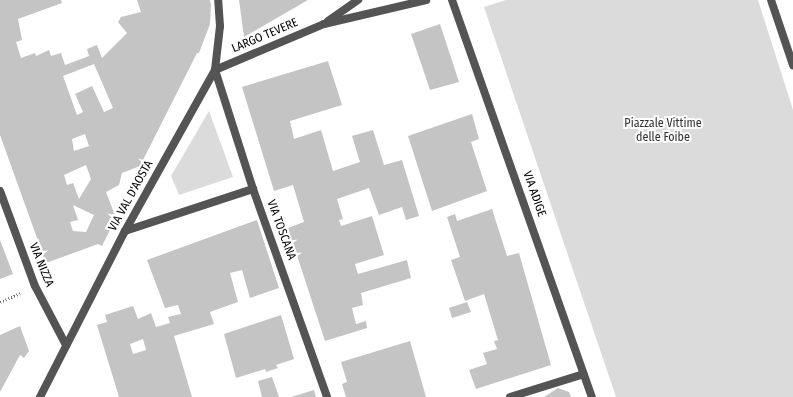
<!DOCTYPE html>
<html>
<head>
<meta charset="utf-8">
<style>
  body { margin:0 }
  #map { position:relative; width:793px; height:397px; overflow:hidden; background:#fff; font-family:"Fira Sans Condensed",sans-serif }
  div>[style] { position:absolute }
  .green>* { inset:0; background:#dbdbdb }
  .building>* { inset:0; background:#c4c4c4 }
  .path>* { height:2.5px; margin-top:-1.25px; transform-origin:0; background:repeating-linear-gradient(90deg,#767676 0 1px,transparent 0 3px) }
  .minor>* { height:8px; margin:-4px; padding:0 4px; transform-origin:4px; border-radius:4px; background:#545454 }
  span { translate:-50% -50%; white-space:nowrap; text-align:center; line-height:1.15; -webkit-text-stroke:4px #fff; paint-order:stroke }
  .street-label { font-size:12px; color:#000 }
  .park-label { font-size:12px; color:#323232 }
</style>
</head>
<body>
<div id="map">
  <div class="green">
    <div style="clip-path:polygon(506px 0,758px 0,793px 110px,793px 397px,616px 397px,484px 7px)"></div>
    <div style="clip-path:polygon(209px 111px,233px 177px,179px 195px,171px 176px)"></div>
  </div>
  <div class="building">
    <div style="clip-path:polygon(evenodd,0 0,61px 0,62px 3px,18px 19px,22px 40px,16px 42px,21px 58px,35px 53px,36px 56px,49px 50px,51px 56px,61px 53px,65px 65px,89px 56px,87px 49px,97px 45px,102px 58px,127px 33px,118px 22px,121px 17px,141px 12px,137px 0,210px 0,211px 5px,210px 24px,199px 53px,197px 53px,140px 166px,122px 173px,119px 185px,106px 192px,116px 218px,102px 246px,98px 244px,46px 263px,0 135px,0 0,94px 64px,113px 108px,104px 112px,92px 86px,75px 94px,83px 112px,77px 115px,63px 76px,94px 64px,0 0,85px 134px,89px 146px,74px 151px,72px 139px,85px 134px,0 0,86px 165px,91px 179px,79px 199px,73px 183px,67px 185px,64px 175px,86px 165px,0 0,73px 205px,94px 215px,86px 232px,73px 231px,70px 222px,78px 220px,73px 205px)"></div>
    <div style="clip-path:polygon(239px 0,308px 0,244px 37px)"></div>
    <div style="clip-path:polygon(440px 24px,459px 82px,430px 90px,411px 34px)"></div>
    <div style="clip-path:polygon(328px 61px,342px 105px,290px 121px,294px 139px,321px 130px,333px 171px,360px 162px,352px 136px,373px 130px,384px 165px,402px 160px,419px 216px,406px 220px,402px 207px,379px 215px,369px 188px,337px 199px,343px 219px,339px 220px,341px 226px,372px 216px,384px 255px,355px 264px,358px 274px,407px 260px,411px 278px,361px 293px,363px 305px,352px 308px,356px 324px,366px 321px,367px 328px,325px 341px,288px 228px,304px 222px,293px 185px,274px 191px,242px 87px)"></div>
    <div style="clip-path:polygon(472px 114px,479px 139px,471px 142px,487px 191px,432px 211px,408px 136px)"></div>
    <div style="clip-path:polygon(492px 209px,507px 256px,519px 253px,551px 365px,476px 389px,469px 370px,487px 364px,483px 353px,497px 349px,494px 341px,498px 340px,484px 294px,465px 301px,451px 260px,460px 257px,447px 217px,455px 214px,457px 221px)"></div>
    <div style="clip-path:polygon(evenodd,257px 220px,279px 288px,250px 298px,242px 270px,230px 273px,238px 302px,210px 312px,214px 324px,174px 336px,192px 397px,119px 397px,97px 325px,107px 322px,105px 315px,133px 306px,138px 319px,151px 313px,156px 327px,170px 323px,168px 317px,181px 314px,178px 305px,165px 308px,147px 260px,257px 220px,143px 339px,146px 350px,133px 354px,130px 344px,143px 339px)"></div>
    <div style="clip-path:polygon(0 240px,13px 274px,0 279px)"></div>
    <div style="clip-path:polygon(467px 302px,471px 312px,452px 318px,449px 308px)"></div>
    <div style="clip-path:polygon(281px 315px,294px 359px,276px 365px,278px 368px,266px 372px,265px 369px,236px 378px,224px 334px)"></div>
    <div style="clip-path:polygon(20px 326px,29px 351px,24px 358px,20px 355px,0 392px,0 335px)"></div>
    <div style="clip-path:polygon(410px 341px,426px 397px,346px 397px,342px 384px,347px 382px,341px 362px)"></div>
    <div style="clip-path:polygon(272px 377px,279px 397px,262px 397px,258px 381px)"></div>
    <div style="clip-path:polygon(558px 388px,569px 392px,571px 397px,544px 397px)"></div>
    <div style="clip-path:polygon(314px 390px,316px 397px,291px 397px)"></div>
  </div>
  <div class="path">
    <div style="left:0;top:302px;width:22px;rotate:-24deg"></div>
  </div>
  <div class="minor">
    <div style="left:452px;top:0;width:421px;rotate:70.6deg"></div>
    <div style="left:771px;top:0;width:69px;rotate:71.3deg"></div>
    <div style="left:328px;top:21px;width:37px;rotate:-35deg"></div>
    <div style="left:215px;top:70px;width:125px;rotate:72.3deg"></div>
    <div style="left:253px;top:189px;width:221px;rotate:70.4deg"></div>
    <div style="left:215px;top:70px;width:118px;rotate:-22.9deg"></div>
    <div style="left:324px;top:24px;width:105px;rotate:-13.2deg"></div>
    <div style="left:0;top:191px;width:101px;rotate:69.8deg"></div>
    <div style="left:35px;top:286px;width:67px;rotate:62.3deg"></div>
    <div style="left:125px;top:231px;width:135px;rotate:-18.2deg"></div>
    <div style="left:40px;top:397px;width:186px;rotate:-62.9deg"></div>
    <div style="left:125px;top:231px;width:184px;rotate:-60.8deg"></div>
    <div style="left:215px;top:70px;width:44px;rotate:-83.5deg"></div>
    <div style="left:220px;top:26px;width:26px;rotate:-94deg"></div>
    <div style="left:510px;top:397px;width:77px;rotate:-17.3deg"></div>
  </div>
  <div class="street-label">
    <span style="left:265px;top:36px;rotate:-23deg">LARGO TEVERE</span>
    <span style="left:534px;top:194px;rotate:71deg">VIA ADIGE</span>
    <span style="left:131px;top:196px;rotate:-61deg">VIA VAL D'AOSTA</span>
    <span style="left:281px;top:230px;rotate:70deg">VIA TOSCANA</span>
    <span style="left:41px;top:265px;rotate:68deg">VIA NIZZA</span>
  </div>
  <div class="park-label">
    <span style="left:663px;top:131px">Piazzale Vittime<br>delle Foibe</span>
  </div>
</div>
</body>
</html>
